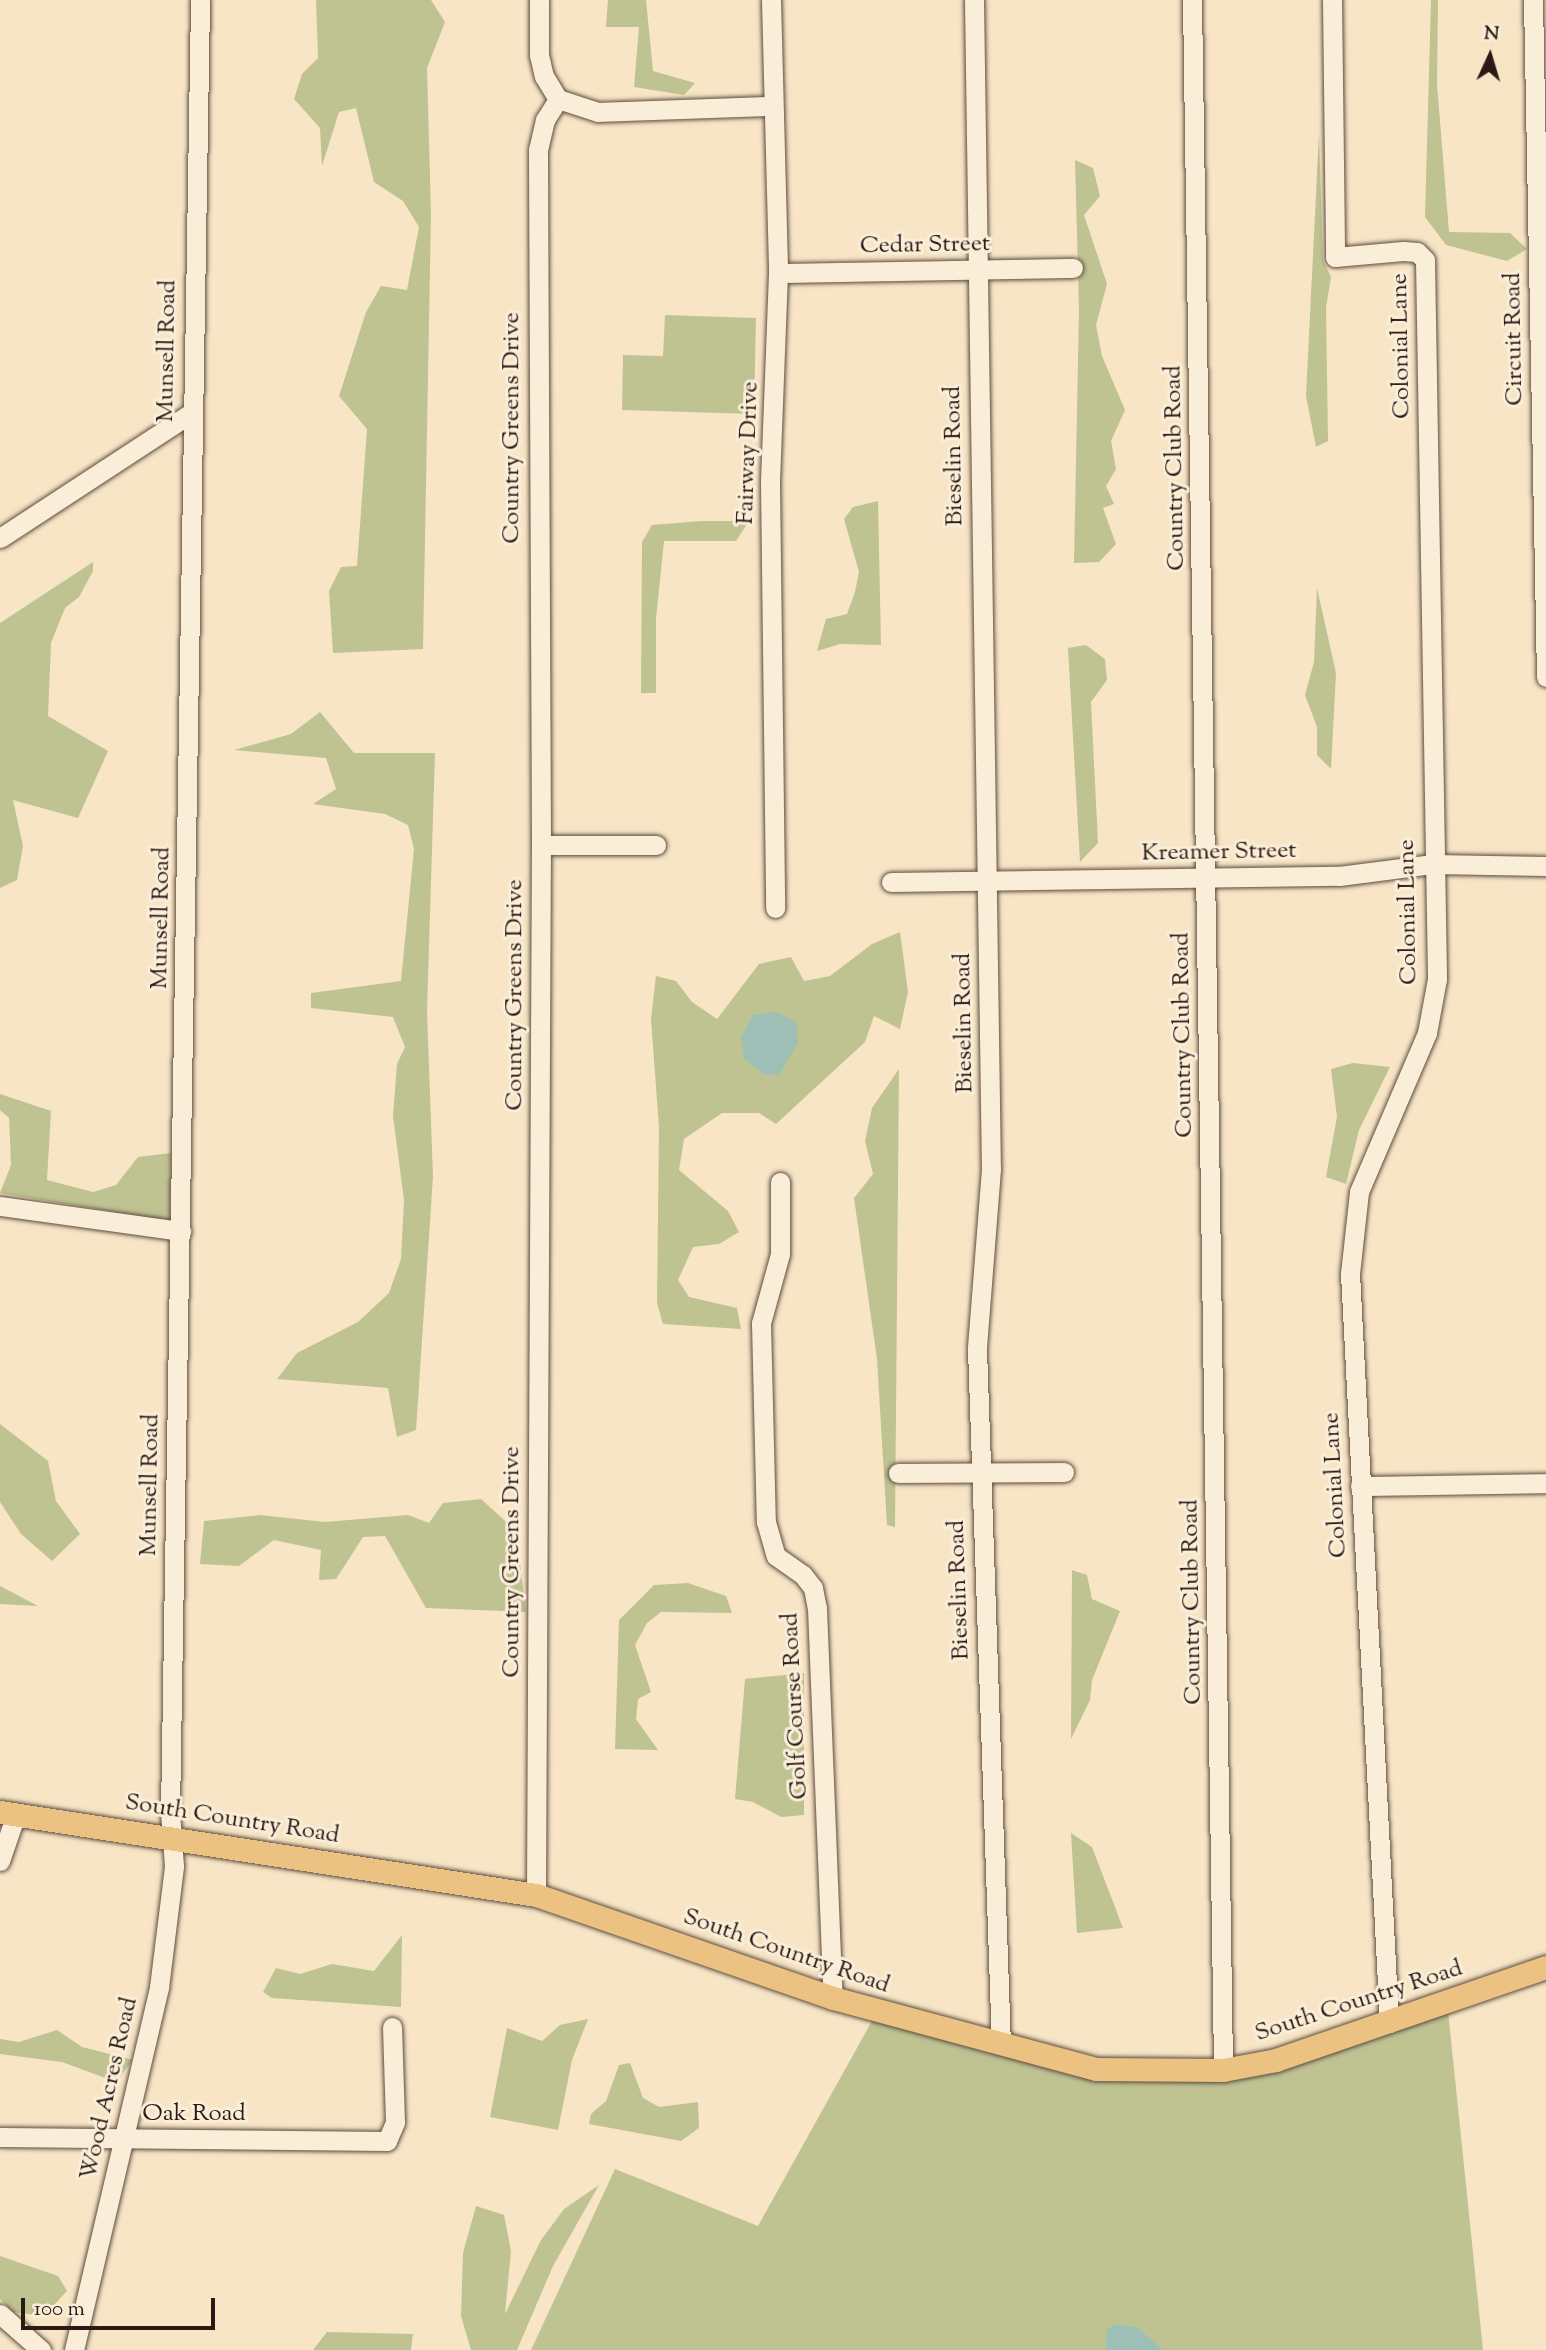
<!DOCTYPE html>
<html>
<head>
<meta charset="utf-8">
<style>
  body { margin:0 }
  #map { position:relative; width:1546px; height:2350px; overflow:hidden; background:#f7e5c5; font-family:"Sorts Mill Goudy",serif }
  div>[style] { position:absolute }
  .green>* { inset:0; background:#bfc392 }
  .water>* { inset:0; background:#9dbfb5 }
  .roads { filter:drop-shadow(0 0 2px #5e4c40) drop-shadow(0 0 2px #5e4c40) }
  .minor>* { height:19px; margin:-9.5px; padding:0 9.5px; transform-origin:9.5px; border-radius:9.5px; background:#faeed9 }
  .major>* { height:23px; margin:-11.5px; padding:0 11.5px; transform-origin:11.5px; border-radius:11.5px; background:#ecc282 }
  span { translate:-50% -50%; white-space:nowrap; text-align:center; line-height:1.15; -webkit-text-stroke:6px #faeed9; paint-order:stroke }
  .street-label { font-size:24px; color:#2b1913 }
  .north { position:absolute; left:1455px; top:21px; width:70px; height:70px; -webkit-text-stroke:5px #faeed9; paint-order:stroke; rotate:4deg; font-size:19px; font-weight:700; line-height:28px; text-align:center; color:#2b1913 }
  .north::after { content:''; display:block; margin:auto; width:24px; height:32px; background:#2b1913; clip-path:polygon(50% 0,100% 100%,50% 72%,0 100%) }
  .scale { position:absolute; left:21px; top:2298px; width:194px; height:32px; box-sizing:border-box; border:4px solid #2b1913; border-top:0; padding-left:9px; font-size:21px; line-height:24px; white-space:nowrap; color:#2b1913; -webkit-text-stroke:5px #faeed9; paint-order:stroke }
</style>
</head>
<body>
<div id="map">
  <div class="green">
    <div style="clip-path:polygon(316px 0,431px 0,445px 22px,427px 68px,431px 213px,423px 649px,333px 653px,329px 591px,341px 567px,357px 566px,367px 429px,339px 396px,366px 312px,381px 286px,407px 290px,419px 227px,403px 201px,374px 182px,356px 108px,339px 112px,322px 166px,320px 128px,294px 99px,302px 74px,318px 58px)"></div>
    <div style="clip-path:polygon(608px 0,646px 0,653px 71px,695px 83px,684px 95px,634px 87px,639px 27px,606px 27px)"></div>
    <div style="clip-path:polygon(1431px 0,1438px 0,1437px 84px,1449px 232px,1510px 233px,1527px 249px,1507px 261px,1446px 245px,1425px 217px)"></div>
    <div style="clip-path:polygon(1319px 133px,1323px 260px,1331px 277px,1326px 307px,1328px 441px,1316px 447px,1306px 396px)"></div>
    <div style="clip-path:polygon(1075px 160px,1093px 168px,1100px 196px,1084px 215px,1107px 284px,1096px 325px,1102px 356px,1125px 410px,1111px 441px,1116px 469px,1106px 486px,1114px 504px,1103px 508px,1116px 544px,1099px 562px,1074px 563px,1079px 309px)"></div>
    <div style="clip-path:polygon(665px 315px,756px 318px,754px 414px,622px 410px,623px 355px,663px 356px)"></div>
    <div style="clip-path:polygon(878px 501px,881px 645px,840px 644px,817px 651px,826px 619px,847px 614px,855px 592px,859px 572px,844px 519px,853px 507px)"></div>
    <div style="clip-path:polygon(701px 521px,749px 521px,736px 541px,664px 541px,656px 619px,656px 693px,641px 693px,642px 542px,652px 525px)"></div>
    <div style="clip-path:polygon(93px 562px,93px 571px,79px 597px,65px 608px,51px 643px,48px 716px,108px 751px,78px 818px,13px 800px,23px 846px,17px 880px,0 888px,0 623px)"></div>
    <div style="clip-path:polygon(1317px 588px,1336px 673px,1331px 769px,1317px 755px,1317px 727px,1305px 695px,1314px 662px)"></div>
    <div style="clip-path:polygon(1086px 645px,1105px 659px,1107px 680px,1091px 702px,1098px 843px,1080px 862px,1068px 648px)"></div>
    <div style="clip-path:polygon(320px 712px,354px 753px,435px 753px,427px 1011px,433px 1177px,416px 1430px,397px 1437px,388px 1388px,277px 1379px,297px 1353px,358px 1322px,389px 1293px,401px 1259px,404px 1200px,393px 1116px,397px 1064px,405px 1047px,393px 1017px,311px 1008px,311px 993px,401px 981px,414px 849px,408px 825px,385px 814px,313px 804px,336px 789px,326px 758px,234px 750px,291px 734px)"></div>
    <div style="clip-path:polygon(900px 932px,908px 992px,900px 1029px,874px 1016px,865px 1042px,776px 1124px,759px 1113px,722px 1113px,684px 1139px,679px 1170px,728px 1211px,739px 1232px,719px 1244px,693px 1247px,678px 1280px,689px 1297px,737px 1308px,741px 1329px,663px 1324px,657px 1303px,659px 1127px,651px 1019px,656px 976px,676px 981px,692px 1002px,717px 1019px,759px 964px,791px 957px,804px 981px,830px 976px,872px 944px)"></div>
    <div style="clip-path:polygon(1353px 1063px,1390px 1067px,1359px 1130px,1346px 1184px,1326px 1177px,1337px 1117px,1331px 1069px)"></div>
    <div style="clip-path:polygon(899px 1069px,895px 1527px,887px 1525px,877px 1359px,854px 1198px,873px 1174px,865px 1141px,872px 1108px)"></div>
    <div style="clip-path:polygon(0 1094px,51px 1111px,47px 1180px,93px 1192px,116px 1185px,138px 1157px,171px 1153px,170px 1221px,0 1193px,11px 1165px,9px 1118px,0 1110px)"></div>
    <div style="clip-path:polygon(0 1424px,48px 1461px,56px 1501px,80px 1534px,52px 1561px,21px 1534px,0 1502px)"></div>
    <div style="clip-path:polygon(481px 1499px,516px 1531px,526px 1612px,426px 1608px,385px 1536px,363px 1537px,336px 1579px,319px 1580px,321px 1550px,274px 1540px,239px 1566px,200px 1564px,204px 1521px,260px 1515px,325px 1522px,408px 1515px,429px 1523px,443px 1503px)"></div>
    <div style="clip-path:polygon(1072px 1570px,1087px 1575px,1092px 1599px,1120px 1611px,1092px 1680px,1090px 1700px,1071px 1739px)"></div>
    <div style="clip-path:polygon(688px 1583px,726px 1596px,732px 1613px,661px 1612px,647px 1623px,635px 1645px,651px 1692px,638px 1699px,636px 1719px,658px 1750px,615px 1749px,619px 1620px,654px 1585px)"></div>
    <div style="clip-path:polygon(0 1586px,4px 1588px,38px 1606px,0 1604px)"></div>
    <div style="clip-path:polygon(804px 1673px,804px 1815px,781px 1817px,753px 1802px,735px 1799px,745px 1679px)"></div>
    <div style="clip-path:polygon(1071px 1833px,1092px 1847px,1123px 1928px,1077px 1933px)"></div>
    <div style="clip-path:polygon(402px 1935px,401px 2007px,272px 1998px,263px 1992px,276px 1968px,300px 1974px,332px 1964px,374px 1971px)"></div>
    <div style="clip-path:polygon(1447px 2001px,1483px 2350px,531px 2350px,615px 2169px,758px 2226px,877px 2012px,1096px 2069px,1223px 2070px)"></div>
    <div style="clip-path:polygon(588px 2019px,572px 2060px,558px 2130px,490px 2117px,507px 2028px,542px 2041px,560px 2025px)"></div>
    <div style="clip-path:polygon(57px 2030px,82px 2047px,133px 2060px,116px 2082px,62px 2062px,0 2054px,0 2039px,19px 2042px)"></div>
    <div style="clip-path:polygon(630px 2063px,643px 2098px,659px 2107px,698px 2102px,699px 2128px,681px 2141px,589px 2124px,591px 2114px,606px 2101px,619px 2065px)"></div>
    <div style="clip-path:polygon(599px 2185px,553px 2266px,517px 2350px,471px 2350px,461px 2316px,463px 2253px,476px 2206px,504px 2215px,511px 2251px,505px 2314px,541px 2240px,564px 2209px)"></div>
    <div style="clip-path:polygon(0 2256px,58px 2276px,67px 2291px,44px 2316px,13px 2312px,0 2299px)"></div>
    <div style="clip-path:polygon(327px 2332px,413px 2334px,411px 2350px,313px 2350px)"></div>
  </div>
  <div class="water">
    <div style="clip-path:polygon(775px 1012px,796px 1021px,798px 1042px,779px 1075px,763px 1074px,744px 1058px,741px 1037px,753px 1015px)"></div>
    <div style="clip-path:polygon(1116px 2324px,1138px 2328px,1163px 2350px,1106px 2350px,1107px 2330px)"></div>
  </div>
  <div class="roads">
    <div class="minor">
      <div style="left:539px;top:0;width:55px;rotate:90deg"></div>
      <div style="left:539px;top:55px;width:22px;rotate:77deg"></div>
      <div style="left:544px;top:76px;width:27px;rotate:59deg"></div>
      <div style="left:771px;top:0;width:273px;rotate:88.5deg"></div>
      <div style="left:778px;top:273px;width:209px;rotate:92.2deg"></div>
      <div style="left:770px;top:482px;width:426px;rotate:89.3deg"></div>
      <div style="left:974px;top:0;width:1169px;rotate:89.17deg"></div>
      <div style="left:991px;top:1169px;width:180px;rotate:94.5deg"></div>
      <div style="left:977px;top:1348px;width:696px;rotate:88.03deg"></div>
      <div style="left:1192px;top:0;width:2070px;rotate:89.14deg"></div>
      <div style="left:1332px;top:0;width:257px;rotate:89.3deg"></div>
      <div style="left:1335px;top:257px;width:68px;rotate:-5deg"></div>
      <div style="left:1403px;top:251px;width:14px;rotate:4deg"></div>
      <div style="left:1417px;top:252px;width:11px;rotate:45deg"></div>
      <div style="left:1425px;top:260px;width:719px;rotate:89.04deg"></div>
      <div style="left:1437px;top:979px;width:55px;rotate:100.5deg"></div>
      <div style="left:1427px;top:1033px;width:173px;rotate:113.2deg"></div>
      <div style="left:1359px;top:1192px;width:81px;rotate:96.3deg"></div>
      <div style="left:1350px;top:1273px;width:751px;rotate:87.02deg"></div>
      <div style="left:1533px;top:0;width:677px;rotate:88.9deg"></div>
      <div style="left:558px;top:99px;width:42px;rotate:18deg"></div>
      <div style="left:598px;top:112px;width:174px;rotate:-2deg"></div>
      <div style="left:778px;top:273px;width:295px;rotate:-1deg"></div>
      <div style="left:0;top:538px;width:228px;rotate:-33.2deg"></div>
      <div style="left:541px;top:845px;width:115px"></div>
      <div style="left:891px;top:882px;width:448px;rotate:-0.8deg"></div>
      <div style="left:1339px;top:876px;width:95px;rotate:-7.3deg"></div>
      <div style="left:1433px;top:864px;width:113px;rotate:1deg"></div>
      <div style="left:780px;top:1182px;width:72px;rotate:90deg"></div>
      <div style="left:780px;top:1254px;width:72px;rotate:105.4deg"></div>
      <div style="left:761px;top:1323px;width:199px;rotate:88.6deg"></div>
      <div style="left:766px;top:1522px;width:35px;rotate:74deg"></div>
      <div style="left:776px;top:1556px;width:33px;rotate:35deg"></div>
      <div style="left:803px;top:1575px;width:16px;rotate:52deg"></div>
      <div style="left:813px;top:1588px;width:20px;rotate:79deg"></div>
      <div style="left:817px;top:1608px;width:390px;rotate:87.7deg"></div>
      <div style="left:0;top:1206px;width:183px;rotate:7.9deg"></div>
      <div style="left:898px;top:1473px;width:166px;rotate:-0.3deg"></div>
      <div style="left:1360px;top:1486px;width:186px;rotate:-0.9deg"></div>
      <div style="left:0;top:1861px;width:50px;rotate:-71.2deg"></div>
      <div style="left:536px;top:1895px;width:1050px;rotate:-89.73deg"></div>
      <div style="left:541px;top:845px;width:695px;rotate:-90.25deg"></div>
      <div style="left:538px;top:150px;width:31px;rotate:-77deg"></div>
      <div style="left:545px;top:120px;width:25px;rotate:-58deg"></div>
      <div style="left:0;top:2137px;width:387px;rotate:0.6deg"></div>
      <div style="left:387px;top:2141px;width:21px;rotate:-67deg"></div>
      <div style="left:395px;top:2122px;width:95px;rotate:-91.8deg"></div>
      <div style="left:0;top:2314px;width:55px;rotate:41.3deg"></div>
      <div style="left:74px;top:2350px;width:373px;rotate:-76.8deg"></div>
      <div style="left:159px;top:1987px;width:122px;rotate:-82.9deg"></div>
      <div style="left:174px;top:1866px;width:54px;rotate:-94.2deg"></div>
      <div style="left:170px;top:1812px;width:1812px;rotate:-89.05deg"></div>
    </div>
    <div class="major">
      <div style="left:0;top:1812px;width:542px;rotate:8.8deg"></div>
      <div style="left:536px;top:1895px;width:314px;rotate:19.1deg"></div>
      <div style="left:833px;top:1998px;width:272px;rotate:15.1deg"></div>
      <div style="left:1096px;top:2069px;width:127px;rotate:0.5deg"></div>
      <div style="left:1223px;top:2070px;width:54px;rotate:-10.7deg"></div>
      <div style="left:1276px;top:2060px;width:286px;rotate:-19deg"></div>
    </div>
  </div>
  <div class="street-label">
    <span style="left:925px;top:246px;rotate:-1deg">Cedar Street</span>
    <span style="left:1515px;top:339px;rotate:-91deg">Circuit Road</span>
    <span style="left:1402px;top:346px;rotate:-91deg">Colonial Lane</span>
    <span style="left:168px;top:351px;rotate:-89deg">Munsell Road</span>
    <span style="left:513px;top:428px;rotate:-90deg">Country Greens Drive</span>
    <span style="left:749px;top:453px;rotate:-88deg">Fairway Drive</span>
    <span style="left:955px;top:456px;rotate:-91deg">Bieselin Road</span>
    <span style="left:1176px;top:468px;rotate:-91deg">Country Club Road</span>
    <span style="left:1219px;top:853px;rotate:-1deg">Kreamer Street</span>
    <span style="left:1409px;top:912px;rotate:-91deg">Colonial Lane</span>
    <span style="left:162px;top:918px;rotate:-89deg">Munsell Road</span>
    <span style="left:516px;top:995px;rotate:-90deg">Country Greens Drive</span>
    <span style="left:965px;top:1023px;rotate:-91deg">Bieselin Road</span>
    <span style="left:1184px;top:1035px;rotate:-91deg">Country Club Road</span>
    <span style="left:151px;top:1485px;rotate:-89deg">Munsell Road</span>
    <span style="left:1336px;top:1485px;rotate:-93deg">Colonial Lane</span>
    <span style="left:513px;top:1562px;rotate:-90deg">Country Greens Drive</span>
    <span style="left:960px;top:1590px;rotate:-92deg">Bieselin Road</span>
    <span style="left:1193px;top:1602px;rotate:-91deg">Country Club Road</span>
    <span style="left:796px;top:1706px;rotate:-93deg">Golf Course Road</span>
    <span style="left:232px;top:1820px;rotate:9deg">South Country Road</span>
    <span style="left:786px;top:1952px;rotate:19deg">South Country Road</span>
    <span style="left:1359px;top:2002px;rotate:-18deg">South Country Road</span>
    <span style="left:110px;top:2089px;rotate:-77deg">Wood Acres Road</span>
    <span style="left:194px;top:2115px">Oak Road</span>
  </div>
  <div class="north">N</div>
  <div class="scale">100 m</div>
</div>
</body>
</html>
